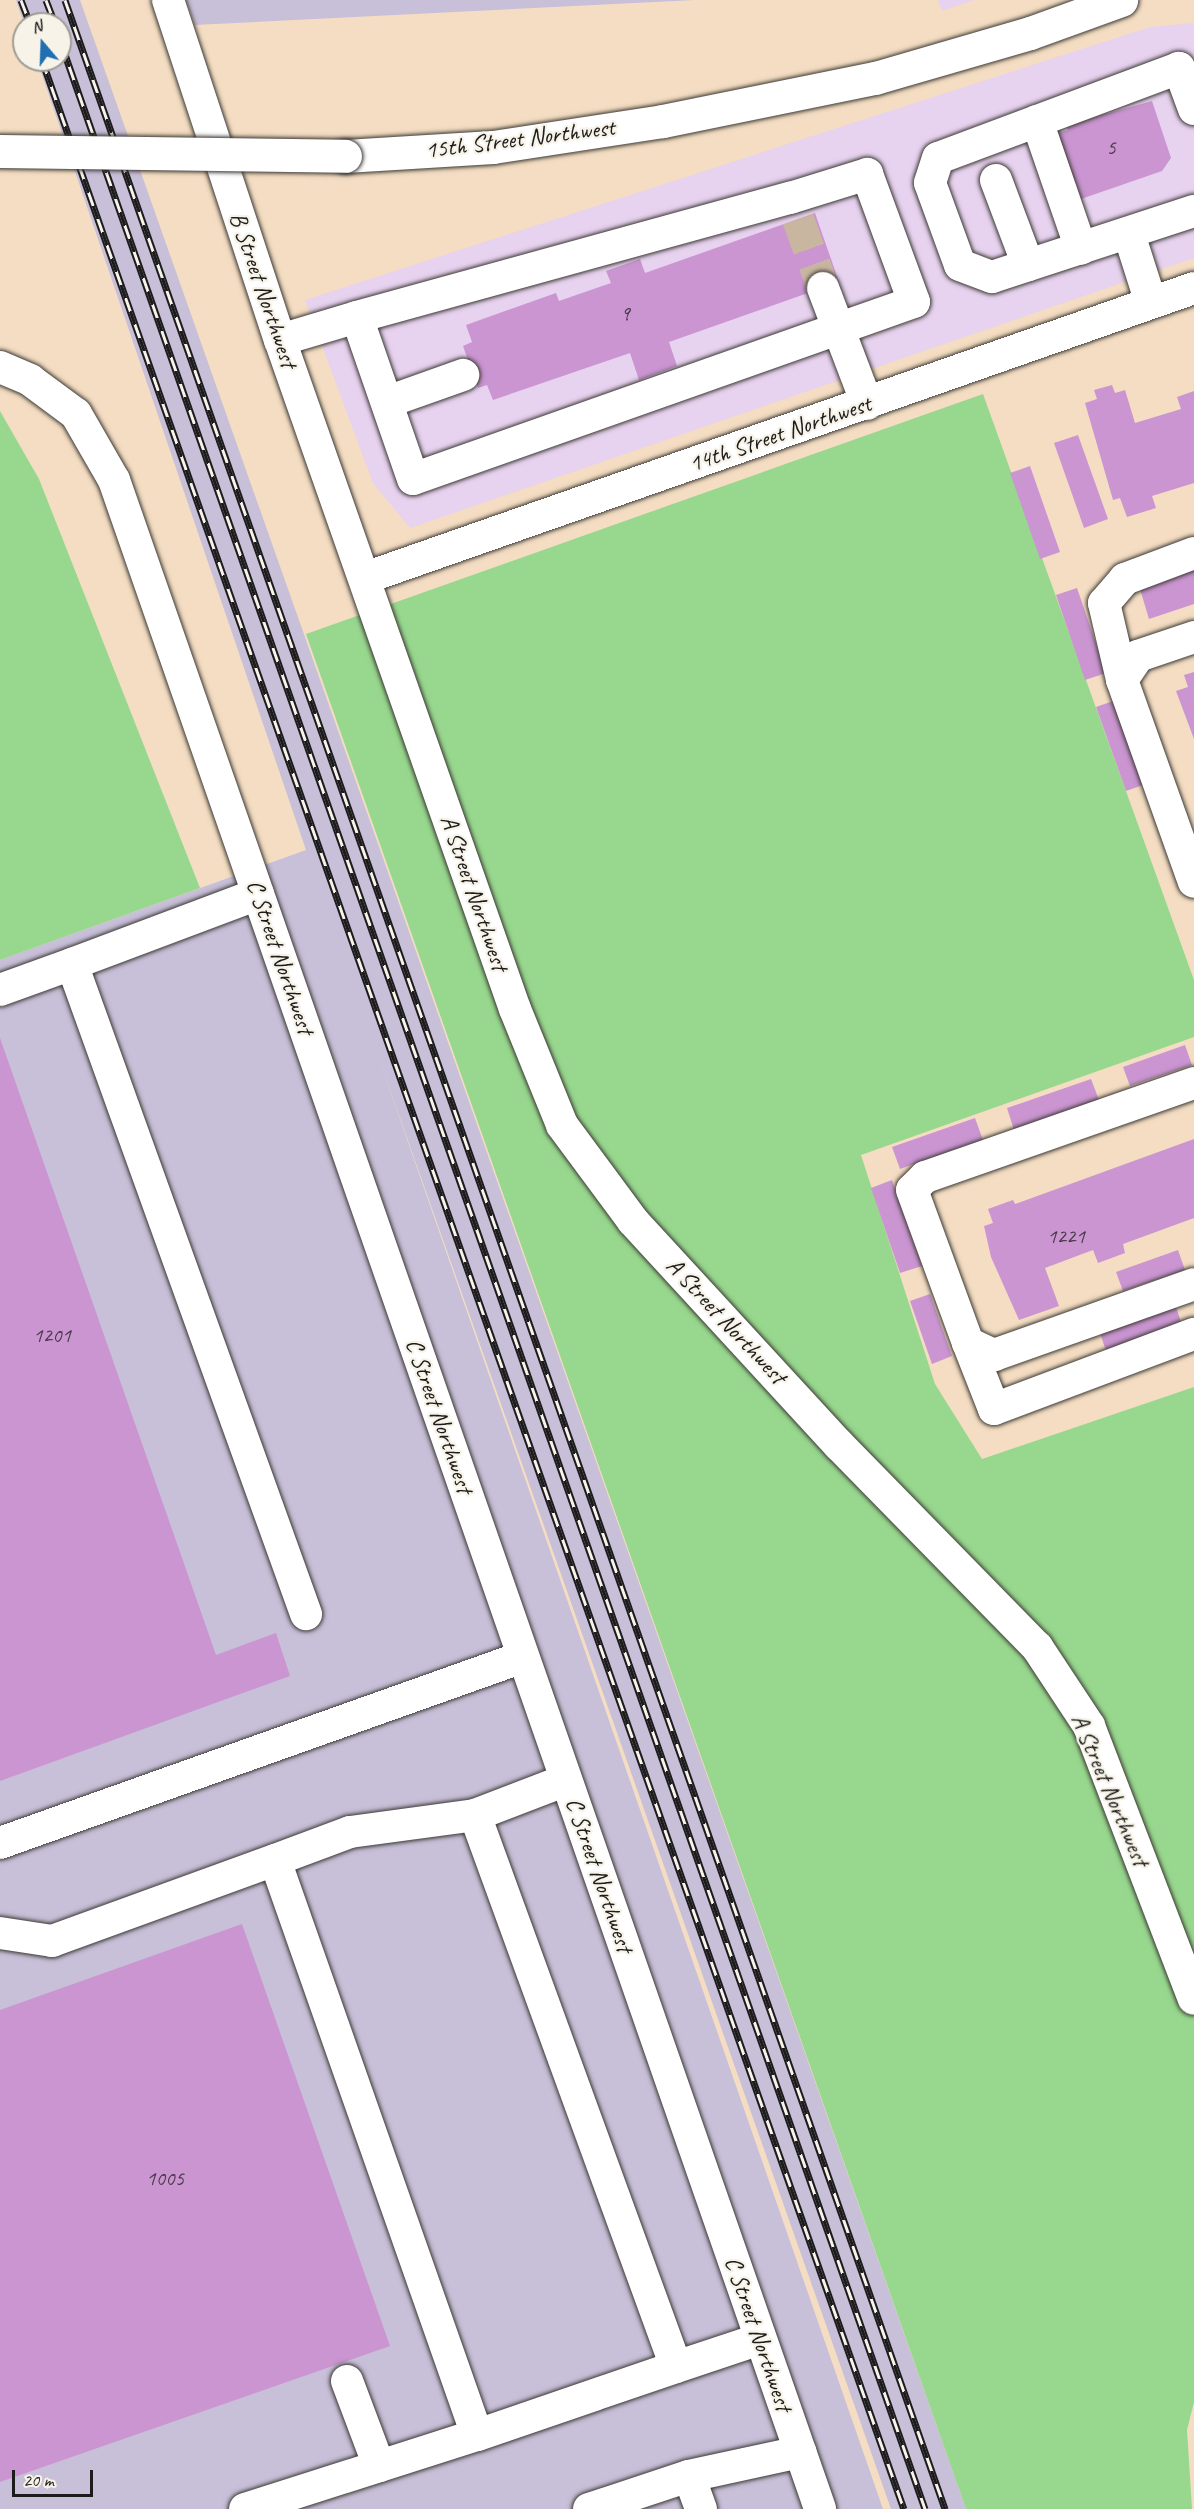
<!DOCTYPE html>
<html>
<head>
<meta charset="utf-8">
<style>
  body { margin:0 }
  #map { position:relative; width:1194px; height:2509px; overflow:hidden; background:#f4ddc2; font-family:Caveat,sans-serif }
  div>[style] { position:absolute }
  .built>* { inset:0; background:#e7d2ef }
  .industrial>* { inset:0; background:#c8bfd8 }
  .green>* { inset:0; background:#98d88e }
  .building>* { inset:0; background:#ca95d1 }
  .minor-tunnel>* { height:32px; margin-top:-16px; transform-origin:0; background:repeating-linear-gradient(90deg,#c9b6a1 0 32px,transparent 0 48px) }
  .roads { filter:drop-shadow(0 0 2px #3c3935) drop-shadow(0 0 2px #3c3935) }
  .minor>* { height:32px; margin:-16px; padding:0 16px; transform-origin:16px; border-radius:16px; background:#fff }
  .major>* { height:33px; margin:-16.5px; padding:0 16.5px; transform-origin:16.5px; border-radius:16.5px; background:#fff }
  .rail>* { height:7px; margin-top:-3.5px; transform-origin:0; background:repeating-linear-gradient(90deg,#f7f3e8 0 14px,#1c1c1c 0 28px); box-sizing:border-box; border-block:2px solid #1c1c1c }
  .bridges { filter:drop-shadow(0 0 2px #3c3935) drop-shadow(0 0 2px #3c3935) }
  .major-bridge>* { height:33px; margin:-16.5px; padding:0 16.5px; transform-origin:16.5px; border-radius:16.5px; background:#fff }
  span { translate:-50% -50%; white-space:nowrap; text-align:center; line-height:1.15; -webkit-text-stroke:4.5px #f7f3e8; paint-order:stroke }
  .number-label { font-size:21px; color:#483a49 }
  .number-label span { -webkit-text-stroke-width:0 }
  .street-label { font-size:24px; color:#1c1c1c }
  .north { position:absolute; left:12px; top:12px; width:60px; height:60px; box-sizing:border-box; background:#f7f3e8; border:2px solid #9f9d96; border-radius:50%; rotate:341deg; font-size:16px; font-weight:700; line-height:24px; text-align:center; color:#1c1c1c }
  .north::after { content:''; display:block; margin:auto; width:21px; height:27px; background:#1f6fb2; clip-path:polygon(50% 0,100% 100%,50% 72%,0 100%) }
  .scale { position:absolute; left:12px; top:2470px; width:81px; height:27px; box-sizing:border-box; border:3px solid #1c1c1c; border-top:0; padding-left:8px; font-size:18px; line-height:21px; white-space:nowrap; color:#1c1c1c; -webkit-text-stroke:4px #f7f3e8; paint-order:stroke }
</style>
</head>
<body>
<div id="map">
  <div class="built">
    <div style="clip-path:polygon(938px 0,974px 0,942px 11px)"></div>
    <div style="clip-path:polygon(1194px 23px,1194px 258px,410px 528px,373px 483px,305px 300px,1150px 27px)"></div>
  </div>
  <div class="industrial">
    <div style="clip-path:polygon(16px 0,80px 0,966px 2509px,891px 2509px,376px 1050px,883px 2509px,0 2509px,0 960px,306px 850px,37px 60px,60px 60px,60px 24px,24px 24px)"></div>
    <div style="clip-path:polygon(186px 0,695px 0,195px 25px)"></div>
  </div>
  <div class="green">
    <div style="clip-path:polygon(983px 394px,1194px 980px,1194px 1037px,861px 1155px,935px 1384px,982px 1459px,1194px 1387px,1194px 2402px,1187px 2430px,1192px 2509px,966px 2509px,306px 634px)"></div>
    <div style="clip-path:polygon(0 411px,39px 479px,200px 888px,0 960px)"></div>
  </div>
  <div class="building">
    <div style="clip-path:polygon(1152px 101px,1171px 158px,1162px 171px,1081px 199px,1076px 183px,1067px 186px,1050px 136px,1068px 130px,1066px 125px)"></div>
    <div style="clip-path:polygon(815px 213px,839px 282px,669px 342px,677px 366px,639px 380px,630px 353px,493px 400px,487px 385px,478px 388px,463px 346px,472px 342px,466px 325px,556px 293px,559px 301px,611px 283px,606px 271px,640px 259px,645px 273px)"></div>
    <div style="clip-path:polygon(1112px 385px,1115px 393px,1125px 390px,1135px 423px,1181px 409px,1177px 397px,1194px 391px,1194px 483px,1152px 496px,1156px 508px,1127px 517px,1120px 498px,1113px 500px,1085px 403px,1097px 399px,1094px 390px)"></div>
    <div style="clip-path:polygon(1078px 435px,1108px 519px,1084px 528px,1054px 443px)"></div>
    <div style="clip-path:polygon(1030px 466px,1060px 552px,1040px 559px,1010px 473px)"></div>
    <div style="clip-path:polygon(1194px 559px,1194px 604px,1149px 619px,1137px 579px)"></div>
    <div style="clip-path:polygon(1077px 588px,1106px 673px,1085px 680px,1056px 595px)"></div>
    <div style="clip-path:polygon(1194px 672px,1194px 739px,1176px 691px,1188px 687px,1184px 675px)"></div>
    <div style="clip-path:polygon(1116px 700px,1146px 784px,1126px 791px,1096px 707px)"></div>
    <div style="clip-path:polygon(0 1038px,216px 1655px,276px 1633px,290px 1676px,0 1781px)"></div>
    <div style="clip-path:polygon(1185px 1045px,1192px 1065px,1130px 1086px,1123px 1067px)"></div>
    <div style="clip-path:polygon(1091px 1079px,1099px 1100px,1014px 1130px,1007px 1108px)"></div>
    <div style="clip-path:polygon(975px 1118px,983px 1140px,900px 1169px,892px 1147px)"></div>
    <div style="clip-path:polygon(1194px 1139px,1194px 1218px,1123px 1244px,1125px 1253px,1098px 1263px,1093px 1250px,1045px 1268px,1059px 1306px,1019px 1320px,991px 1257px,984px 1226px,993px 1223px,988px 1209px,1013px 1200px,1015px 1204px)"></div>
    <div style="clip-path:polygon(892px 1180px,922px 1266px,900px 1273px,871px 1188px)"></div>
    <div style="clip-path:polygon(1178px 1250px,1185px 1270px,1123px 1291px,1116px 1272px)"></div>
    <div style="clip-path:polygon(930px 1294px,952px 1356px,932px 1364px,910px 1301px)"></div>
    <div style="clip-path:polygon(1176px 1307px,1182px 1325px,1106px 1351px,1100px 1333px)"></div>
    <div style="clip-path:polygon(242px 1924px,390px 2346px,0 2482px,0 2010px)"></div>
  </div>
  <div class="minor-tunnel">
    <div style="left:798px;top:219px;width:73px;rotate:70.1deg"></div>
  </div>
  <div class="roads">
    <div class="minor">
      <div style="left:168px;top:0;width:358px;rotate:71.8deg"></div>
      <div style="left:280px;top:340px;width:709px;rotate:70.65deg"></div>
      <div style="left:515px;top:1009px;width:125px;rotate:67.9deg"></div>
      <div style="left:562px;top:1125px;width:119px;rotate:53.5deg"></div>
      <div style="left:633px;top:1221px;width:304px;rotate:47.4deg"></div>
      <div style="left:839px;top:1445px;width:283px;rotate:45.6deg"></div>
      <div style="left:1037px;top:1647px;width:95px;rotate:56.6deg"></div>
      <div style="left:1089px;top:1726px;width:292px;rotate:69deg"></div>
      <div style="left:1194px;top:109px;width:44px;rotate:-110.1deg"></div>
      <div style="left:1179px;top:68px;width:257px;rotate:159.5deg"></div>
      <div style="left:938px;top:158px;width:26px;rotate:108deg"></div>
      <div style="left:930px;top:183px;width:87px;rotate:69.9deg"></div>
      <div style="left:960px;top:265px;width:34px;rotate:21deg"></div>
      <div style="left:992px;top:277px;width:213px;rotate:-18.1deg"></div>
      <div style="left:1037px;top:121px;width:135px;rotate:71deg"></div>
      <div style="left:996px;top:180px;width:91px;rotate:69.4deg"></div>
      <div style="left:1129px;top:234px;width:72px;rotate:72.3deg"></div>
      <div style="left:823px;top:288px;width:124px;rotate:69.2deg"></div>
      <div style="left:280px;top:340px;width:80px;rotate:-16.6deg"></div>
      <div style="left:357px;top:317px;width:449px;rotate:-15.4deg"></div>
      <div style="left:790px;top:198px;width:81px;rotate:-17.3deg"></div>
      <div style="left:867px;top:174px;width:136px;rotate:69.8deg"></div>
      <div style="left:914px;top:302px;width:531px;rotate:160.54deg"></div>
      <div style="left:413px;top:479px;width:171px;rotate:-109.1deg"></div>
      <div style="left:0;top:367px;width:33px;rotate:23deg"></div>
      <div style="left:30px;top:380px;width:57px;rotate:36.5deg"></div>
      <div style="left:76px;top:414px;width:76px;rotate:60.1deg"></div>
      <div style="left:114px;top:480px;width:2148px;rotate:70.81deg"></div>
      <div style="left:387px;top:402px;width:81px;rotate:-19.6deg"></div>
      <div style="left:1194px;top:553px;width:74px;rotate:159.4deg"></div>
      <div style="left:1125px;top:579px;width:32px;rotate:131deg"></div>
      <div style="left:1104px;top:603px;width:79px;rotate:76.8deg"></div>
      <div style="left:1122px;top:680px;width:214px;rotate:70.4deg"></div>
      <div style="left:365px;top:578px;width:878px;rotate:-19.28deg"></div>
      <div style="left:1122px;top:680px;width:29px;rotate:-56deg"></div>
      <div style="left:1138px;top:656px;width:59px;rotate:-18.7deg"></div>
      <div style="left:258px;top:894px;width:199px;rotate:159.4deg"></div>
      <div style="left:72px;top:964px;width:691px;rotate:70.2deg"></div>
      <div style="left:0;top:990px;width:77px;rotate:-19.9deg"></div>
      <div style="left:1194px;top:1083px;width:285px;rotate:160.7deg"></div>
      <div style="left:925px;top:1177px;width:18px;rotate:135deg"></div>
      <div style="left:912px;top:1190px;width:163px;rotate:69.9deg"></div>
      <div style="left:968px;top:1343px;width:29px;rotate:25deg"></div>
      <div style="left:994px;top:1355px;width:212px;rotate:-19.5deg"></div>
      <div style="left:968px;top:1343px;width:71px;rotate:68.5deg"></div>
      <div style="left:994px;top:1409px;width:214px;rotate:-20.6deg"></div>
      <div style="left:475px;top:1815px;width:587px;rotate:69.99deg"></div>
      <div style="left:676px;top:2367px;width:210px;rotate:161.1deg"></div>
      <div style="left:477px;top:2435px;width:609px;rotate:-109.36deg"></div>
      <div style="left:275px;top:1860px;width:80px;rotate:-20.5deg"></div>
      <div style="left:350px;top:1832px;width:126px;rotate:-7.7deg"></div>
      <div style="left:475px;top:1815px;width:97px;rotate:-21deg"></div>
      <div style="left:0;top:1843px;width:555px;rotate:-19.58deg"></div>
      <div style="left:0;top:1933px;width:53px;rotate:8.7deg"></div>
      <div style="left:52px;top:1941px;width:237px;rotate:-20deg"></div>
      <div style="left:676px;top:2367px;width:89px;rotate:-18.4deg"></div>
      <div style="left:347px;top:2381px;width:91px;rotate:69.4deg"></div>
      <div style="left:689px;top:2476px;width:35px;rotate:70deg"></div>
      <div style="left:245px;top:2509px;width:244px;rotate:-17.7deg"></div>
      <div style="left:589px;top:2509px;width:105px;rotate:-18.3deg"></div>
      <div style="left:689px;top:2476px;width:114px;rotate:-12.2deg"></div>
    </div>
    <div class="major">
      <div style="left:345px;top:156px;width:148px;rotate:-3.5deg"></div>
      <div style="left:493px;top:147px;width:172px;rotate:-8.7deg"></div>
      <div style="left:663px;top:121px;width:216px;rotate:-11.5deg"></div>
      <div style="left:875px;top:78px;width:161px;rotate:-16.2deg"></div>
      <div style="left:1030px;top:33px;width:97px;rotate:-19.9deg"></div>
    </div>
  </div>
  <div class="rail">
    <div style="left:21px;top:0;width:26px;rotate:69deg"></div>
    <div style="left:46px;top:0;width:26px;rotate:69deg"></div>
    <div style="left:65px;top:0;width:2659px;rotate:70.67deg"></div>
    <div style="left:60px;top:40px;width:2616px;rotate:70.69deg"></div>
    <div style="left:42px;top:60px;width:2596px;rotate:70.61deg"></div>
  </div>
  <div class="bridges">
    <div class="major-bridge">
      <div style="left:0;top:151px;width:345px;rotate:0.8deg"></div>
    </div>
  </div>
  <div class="number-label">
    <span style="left:1111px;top:147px">5</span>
    <span style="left:625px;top:313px">9</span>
    <span style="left:1066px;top:1236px">1221</span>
    <span style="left:52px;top:1335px">1201</span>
    <span style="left:165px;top:2178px">1005</span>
  </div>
  <div class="street-label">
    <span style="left:520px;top:139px;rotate:-7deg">15th Street Northwest</span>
    <span style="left:263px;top:290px;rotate:71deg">B Street Northwest</span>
    <span style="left:780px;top:434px;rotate:-19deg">14th Street Northwest</span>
    <span style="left:474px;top:893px;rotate:71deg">A Street Northwest</span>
    <span style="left:280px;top:957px;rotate:71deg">C Street Northwest</span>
    <span style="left:726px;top:1321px;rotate:47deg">A Street Northwest</span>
    <span style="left:439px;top:1416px;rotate:71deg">C Street Northwest</span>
    <span style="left:1110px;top:1790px;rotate:67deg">A Street Northwest</span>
    <span style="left:599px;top:1875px;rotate:71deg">C Street Northwest</span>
    <span style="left:758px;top:2334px;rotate:71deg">C Street Northwest</span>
  </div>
  <div class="north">N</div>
  <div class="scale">20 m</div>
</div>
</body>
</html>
